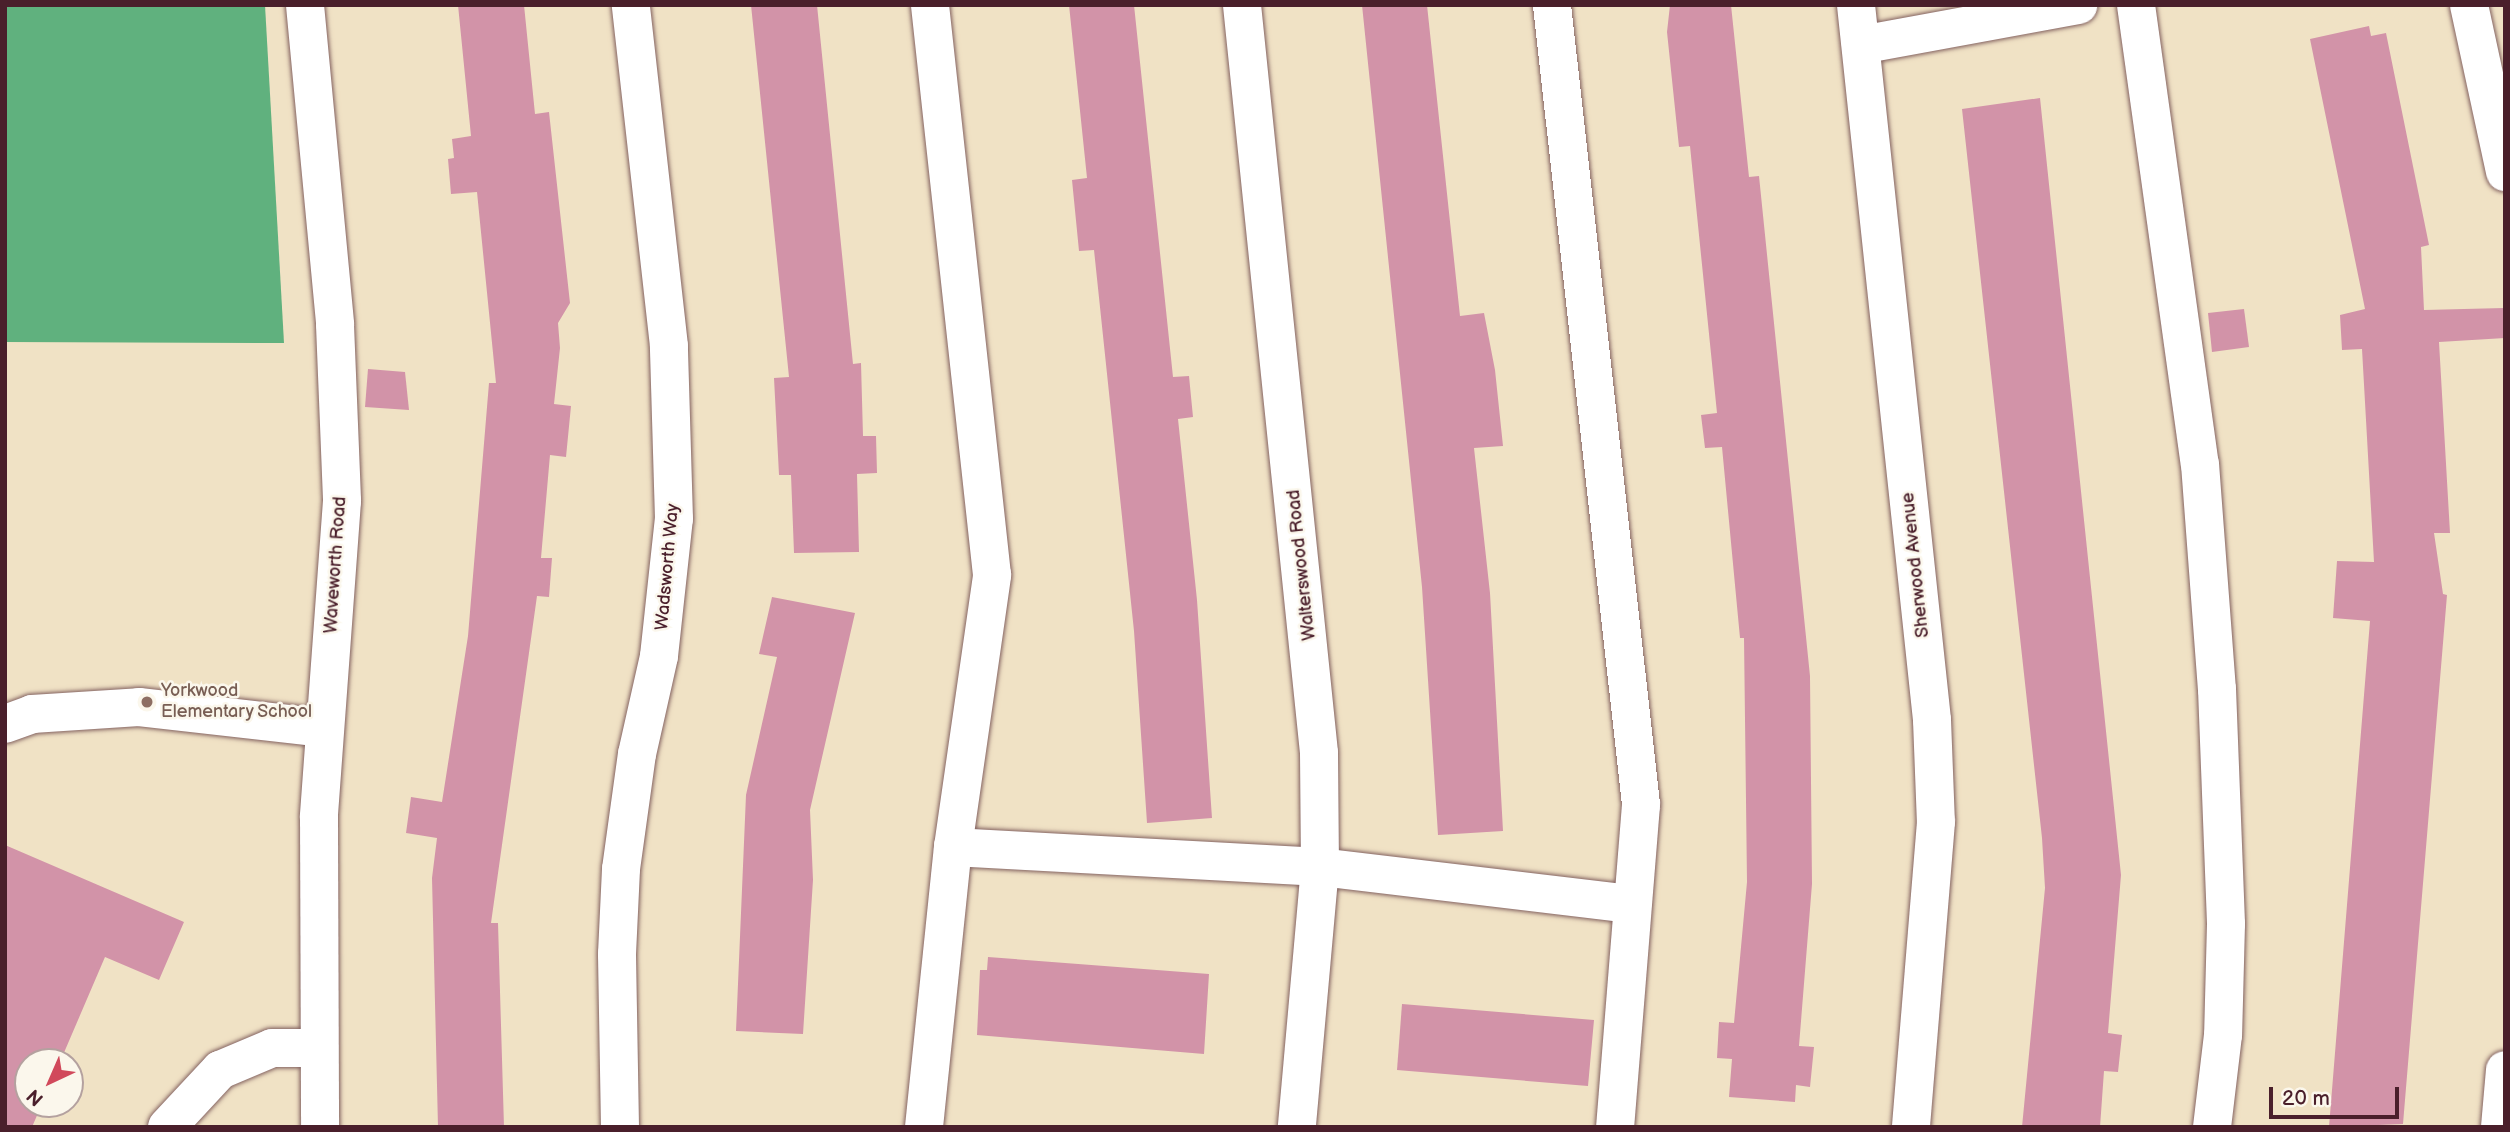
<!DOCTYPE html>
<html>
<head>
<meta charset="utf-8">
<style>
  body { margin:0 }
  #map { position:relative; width:2510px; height:1132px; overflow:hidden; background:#f0e2c5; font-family:"Balsamiq Sans",sans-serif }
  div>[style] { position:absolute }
  .forest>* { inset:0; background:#60b17e }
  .building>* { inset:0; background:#d293a8 }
  .roads { filter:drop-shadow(0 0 2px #846361) drop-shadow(0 0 2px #846361) }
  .minor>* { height:38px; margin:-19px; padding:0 19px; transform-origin:19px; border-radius:19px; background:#fff }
  .dots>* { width:19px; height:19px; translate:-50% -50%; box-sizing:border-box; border:4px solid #fbf7ec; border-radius:50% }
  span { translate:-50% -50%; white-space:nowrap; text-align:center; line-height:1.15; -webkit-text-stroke:5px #fbf7ec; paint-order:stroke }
  .street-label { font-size:18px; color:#4a1f2b }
  .education-label { font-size:18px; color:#785e54 }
  .left { translate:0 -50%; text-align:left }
  .frame { position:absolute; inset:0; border:7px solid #4a1f2b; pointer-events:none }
  .north { position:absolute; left:14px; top:1048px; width:70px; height:70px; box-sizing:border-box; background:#fbf7ec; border:2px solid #b4a19f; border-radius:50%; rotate:224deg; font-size:19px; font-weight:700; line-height:28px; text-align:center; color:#4a1f2b }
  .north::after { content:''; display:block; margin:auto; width:24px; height:32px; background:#d1495b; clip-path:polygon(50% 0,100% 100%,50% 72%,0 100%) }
  .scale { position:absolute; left:2269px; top:1087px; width:130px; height:32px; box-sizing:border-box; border:4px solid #4a1f2b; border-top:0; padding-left:9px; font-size:21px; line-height:24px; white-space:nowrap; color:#4a1f2b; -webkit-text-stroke:5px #fbf7ec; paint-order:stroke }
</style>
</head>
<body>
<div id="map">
  <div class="forest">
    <div style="clip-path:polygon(5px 5px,265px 5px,284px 343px,5px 342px)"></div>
  </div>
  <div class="building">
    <div style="clip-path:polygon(458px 5px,524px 5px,535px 114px,549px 112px,570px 303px,558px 323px,560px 348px,554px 404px,571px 406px,566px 457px,550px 455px,541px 558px,552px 558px,549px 597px,537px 596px,491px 923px,498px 923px,504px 1127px,438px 1127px,432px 878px,437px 838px,406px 833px,411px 797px,442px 802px,468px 636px,489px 383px,496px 383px,477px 192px,451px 194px,448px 159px,454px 158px,452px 139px,471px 136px)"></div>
    <div style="clip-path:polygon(751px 5px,817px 5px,853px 364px,861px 363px,863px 436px,876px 436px,877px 473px,857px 474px,859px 552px,794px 553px,791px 475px,779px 475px,774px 378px,789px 377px)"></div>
    <div style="clip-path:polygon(1069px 5px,1134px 5px,1173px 377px,1189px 376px,1193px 417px,1178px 419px,1197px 600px,1212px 818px,1147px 823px,1134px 631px,1094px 250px,1079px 251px,1072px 180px,1087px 178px)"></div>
    <div style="clip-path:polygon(1362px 5px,1427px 5px,1460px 316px,1484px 313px,1495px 370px,1503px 446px,1474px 448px,1490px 593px,1503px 831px,1438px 835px,1422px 587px)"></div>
    <div style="clip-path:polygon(1670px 5px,1731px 5px,1749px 177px,1759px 176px,1810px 676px,1812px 884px,1799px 1046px,1814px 1047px,1810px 1087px,1796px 1085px,1795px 1102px,1729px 1097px,1732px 1059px,1717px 1058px,1719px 1022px,1734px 1023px,1747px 882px,1744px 638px,1740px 638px,1722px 447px,1705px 448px,1701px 415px,1717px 413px,1690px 146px,1679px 147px,1667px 32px)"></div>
    <div style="clip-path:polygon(2369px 26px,2371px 36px,2386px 33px,2429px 245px,2421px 247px,2424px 310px,2504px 308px,2505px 338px,2439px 342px,2450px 533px,2434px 533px,2443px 594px,2447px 595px,2403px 1124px,2329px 1127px,2370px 621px,2333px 618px,2337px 561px,2374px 562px,2362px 349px,2342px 350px,2340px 315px,2365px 309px,2310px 39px)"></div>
    <div style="clip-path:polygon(2040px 98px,2121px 875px,2108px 1033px,2122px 1035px,2118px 1072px,2104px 1071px,2100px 1127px,2022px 1127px,2045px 888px,2042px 838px,1962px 109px)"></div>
    <div style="clip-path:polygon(2244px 309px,2249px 347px,2212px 352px,2208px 313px)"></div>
    <div style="clip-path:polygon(368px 369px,405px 372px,409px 410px,365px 407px)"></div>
    <div style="clip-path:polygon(772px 597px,855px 613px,810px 810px,813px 880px,803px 1034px,736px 1031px,746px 795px,777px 657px,759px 654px)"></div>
    <div style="clip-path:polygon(5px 845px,184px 922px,159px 980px,105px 957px,60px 1062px,28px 1062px,28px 1104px,42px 1104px,32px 1127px,5px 1127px)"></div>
    <div style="clip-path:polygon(988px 957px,1209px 974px,1204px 1054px,977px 1035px,980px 970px,987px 970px)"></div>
    <div style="clip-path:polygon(1402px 1004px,1594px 1020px,1588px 1086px,1397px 1070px)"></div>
  </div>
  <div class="roads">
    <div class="minor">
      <div style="left:305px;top:5px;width:321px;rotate:84.6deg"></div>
      <div style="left:335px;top:325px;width:176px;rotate:87.7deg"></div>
      <div style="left:342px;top:501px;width:317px;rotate:94.2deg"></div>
      <div style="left:319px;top:817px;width:310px;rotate:89.8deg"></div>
      <div style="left:1242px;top:5px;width:752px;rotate:84.12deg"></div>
      <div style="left:1319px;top:753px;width:114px;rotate:89.5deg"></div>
      <div style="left:1320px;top:867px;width:261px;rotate:95.1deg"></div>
      <div style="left:1552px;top:5px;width:805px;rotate:83.65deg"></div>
      <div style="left:1641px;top:805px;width:323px;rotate:94.6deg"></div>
      <div style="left:1856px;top:5px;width:719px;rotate:83.93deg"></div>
      <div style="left:1932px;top:720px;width:102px;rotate:87.8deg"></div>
      <div style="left:1936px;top:822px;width:306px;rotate:94.7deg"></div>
      <div style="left:2136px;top:5px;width:463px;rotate:82.1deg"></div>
      <div style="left:2200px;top:464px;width:226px;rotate:85.7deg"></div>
      <div style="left:2217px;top:689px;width:235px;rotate:87.8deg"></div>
      <div style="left:2226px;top:924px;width:111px;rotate:91.5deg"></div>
      <div style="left:2223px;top:1035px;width:93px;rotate:96.8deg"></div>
      <div style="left:2469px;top:5px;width:171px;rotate:77.8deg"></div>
      <div style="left:1861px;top:45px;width:221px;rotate:-10.4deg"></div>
      <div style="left:5px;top:724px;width:29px;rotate:-20deg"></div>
      <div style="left:32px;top:714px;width:107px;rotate:-3.7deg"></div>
      <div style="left:139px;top:707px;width:185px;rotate:6.5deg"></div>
      <div style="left:953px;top:847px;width:368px;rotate:3.1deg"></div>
      <div style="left:1320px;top:867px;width:314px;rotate:6.8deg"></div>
      <div style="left:167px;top:1127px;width:78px;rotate:-47.1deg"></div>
      <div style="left:220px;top:1070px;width:56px;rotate:-22.9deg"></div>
      <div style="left:272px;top:1048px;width:46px"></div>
      <div style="left:620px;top:1127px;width:173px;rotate:-91deg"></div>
      <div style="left:617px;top:954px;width:85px;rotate:-87.3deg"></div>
      <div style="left:621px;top:869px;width:116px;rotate:-82.1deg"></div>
      <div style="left:637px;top:754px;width:100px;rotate:-77.3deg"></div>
      <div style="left:659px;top:656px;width:138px;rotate:-83.8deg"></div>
      <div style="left:674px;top:519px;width:173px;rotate:-91.7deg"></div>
      <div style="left:669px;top:346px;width:343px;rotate:-96.4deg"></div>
      <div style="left:924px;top:1127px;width:281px;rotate:-84.1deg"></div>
      <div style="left:953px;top:847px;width:275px;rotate:-81.8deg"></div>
      <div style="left:992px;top:575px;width:573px;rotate:-96.21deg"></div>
      <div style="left:2500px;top:1127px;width:57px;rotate:-85deg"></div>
    </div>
  </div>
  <div class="dots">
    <div style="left:147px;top:702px;background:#8d6e63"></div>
  </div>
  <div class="street-label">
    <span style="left:336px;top:565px;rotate:-86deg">Waveworth Road</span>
    <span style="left:1302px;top:565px;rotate:-96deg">Walterswood Road</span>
    <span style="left:1916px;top:565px;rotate:-96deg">Sherwood Avenue</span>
    <span style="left:668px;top:567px;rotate:-85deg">Wadsworth Way</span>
  </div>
  <div class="education-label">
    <span class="left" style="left:161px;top:702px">Yorkwood<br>Elementary School</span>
  </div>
  <div class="frame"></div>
  <div class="north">N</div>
  <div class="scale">20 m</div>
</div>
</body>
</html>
